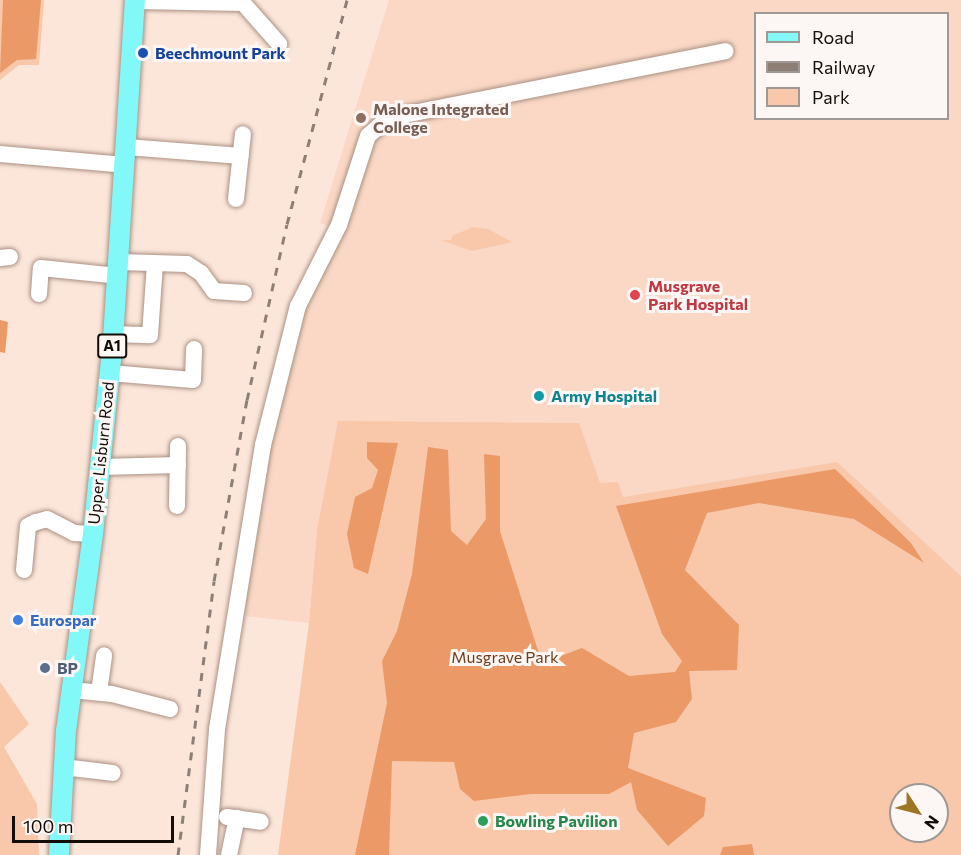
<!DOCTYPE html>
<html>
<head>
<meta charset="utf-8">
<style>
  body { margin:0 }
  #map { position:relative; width:961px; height:855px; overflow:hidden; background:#fce6da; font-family:Commissioner,sans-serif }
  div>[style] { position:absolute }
  .built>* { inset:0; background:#fad8c5 }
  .green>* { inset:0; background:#f9c7aa }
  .forest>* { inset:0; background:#ec9968 }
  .roads { filter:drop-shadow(0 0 2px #aa9183) drop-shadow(0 0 2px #aa9183) }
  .minor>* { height:16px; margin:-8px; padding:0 8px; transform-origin:8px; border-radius:8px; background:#fff }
  .major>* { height:20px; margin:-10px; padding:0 10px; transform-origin:10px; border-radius:10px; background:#82f8f8 }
  .rail>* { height:3px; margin-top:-1.5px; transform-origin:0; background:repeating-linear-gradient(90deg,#8e7f76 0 8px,transparent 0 16px) }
  .dots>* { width:16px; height:16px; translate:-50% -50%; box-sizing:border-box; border:3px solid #fcf7f4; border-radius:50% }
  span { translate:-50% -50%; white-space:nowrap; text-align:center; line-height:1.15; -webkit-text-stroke:6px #fcf7f4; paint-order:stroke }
  .shield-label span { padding:2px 4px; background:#fcf7f4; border:2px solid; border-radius:4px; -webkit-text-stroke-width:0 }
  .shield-label { font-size:15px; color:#140c07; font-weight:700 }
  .transit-label { font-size:16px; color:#164399; font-weight:700 }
  .left { translate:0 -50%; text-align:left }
  .education-label { font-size:16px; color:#785e54; font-weight:700 }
  .health-label { font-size:16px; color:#be3a42; font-weight:700 }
  .culture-label { font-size:16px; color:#0d838f; font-weight:700 }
  .street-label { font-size:16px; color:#140c07 }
  .shop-label { font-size:16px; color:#366cbe; font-weight:700 }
  .park-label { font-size:16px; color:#713b18 }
  .service-label { font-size:16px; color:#4e5e75; font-weight:700 }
  .leisure-label { font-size:16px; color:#27864d; font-weight:700 }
  .legend { position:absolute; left:754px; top:12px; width:195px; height:108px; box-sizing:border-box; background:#fcf7f4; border:2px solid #9f9995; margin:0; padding:8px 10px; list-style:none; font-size:18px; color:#140c07 }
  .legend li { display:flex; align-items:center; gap:12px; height:30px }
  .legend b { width:30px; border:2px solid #9f9995 }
  .north { position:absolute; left:889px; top:783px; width:60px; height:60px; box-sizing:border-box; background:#fcf7f4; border:2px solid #9f9995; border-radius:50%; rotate:126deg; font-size:16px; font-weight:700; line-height:24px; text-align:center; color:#140c07 }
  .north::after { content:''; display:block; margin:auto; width:21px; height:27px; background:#9d7623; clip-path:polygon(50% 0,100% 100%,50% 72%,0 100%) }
  .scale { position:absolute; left:12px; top:816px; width:162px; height:27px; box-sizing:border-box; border:3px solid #140c07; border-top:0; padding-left:8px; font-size:18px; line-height:21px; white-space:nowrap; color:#140c07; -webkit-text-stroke:4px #fcf7f4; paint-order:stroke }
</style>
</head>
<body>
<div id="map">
  <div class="built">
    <div style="clip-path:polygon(evenodd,389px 0,961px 0,961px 576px,837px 463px,623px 497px,600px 484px,339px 421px,317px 530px,309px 623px,244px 616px,268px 455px,286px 367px,331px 227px,320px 223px,389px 0,756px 14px,948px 14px,948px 118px,756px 118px,756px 14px)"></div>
  </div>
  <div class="green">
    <div style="clip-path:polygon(0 0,44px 0,39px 65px,19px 65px,0 80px)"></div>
    <div style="clip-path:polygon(473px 227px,488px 229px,512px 242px,472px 251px,441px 240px,451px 240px,452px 236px)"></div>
    <div style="clip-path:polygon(evenodd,338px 421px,579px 423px,600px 483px,618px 482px,623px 497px,837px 462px,961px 576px,961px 855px,278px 855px,309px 623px,317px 530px,338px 421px,901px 795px,937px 795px,937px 831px,901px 831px,901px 795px)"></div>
    <div style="clip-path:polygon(0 682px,29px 724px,4px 747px,37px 804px,39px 855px,0 855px)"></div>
  </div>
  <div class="forest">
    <div style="clip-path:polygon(3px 0,41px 0,36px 59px,17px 60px,0 73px)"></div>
    <div style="clip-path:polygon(0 320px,8px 322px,5px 353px,0 352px)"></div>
    <div style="clip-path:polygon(367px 442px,398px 443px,368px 574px,354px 568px,347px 534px,355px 497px,372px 488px,378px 470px,367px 458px)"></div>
    <div style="clip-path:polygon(428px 447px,448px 450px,451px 531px,467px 545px,486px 519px,484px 454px,500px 456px,500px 531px,542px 663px,582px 648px,629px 676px,675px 672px,682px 661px,662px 634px,616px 506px,835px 469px,911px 543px,924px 563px,854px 519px,759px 503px,707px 513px,685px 570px,739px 625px,737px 670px,689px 671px,692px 699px,676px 722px,634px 733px,628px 768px,706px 798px,704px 816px,668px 846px,637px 810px,631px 782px,609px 794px,531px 794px,474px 801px,460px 789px,454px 762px,392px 761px,389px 855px,355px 855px,387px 703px,382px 661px,397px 631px,412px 574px)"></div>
    <div style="clip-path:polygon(752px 844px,754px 855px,720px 855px,723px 847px)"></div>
  </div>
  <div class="roads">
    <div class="minor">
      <div style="left:135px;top:1px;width:108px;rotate:1.1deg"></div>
      <div style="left:243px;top:3px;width:55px;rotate:48.7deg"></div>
      <div style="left:127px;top:147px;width:114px;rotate:4.5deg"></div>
      <div style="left:0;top:154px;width:125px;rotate:5deg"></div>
      <div style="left:236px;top:199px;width:65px;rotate:-83.9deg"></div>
      <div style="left:0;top:258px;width:10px;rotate:-6deg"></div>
      <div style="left:119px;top:262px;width:68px;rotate:1.7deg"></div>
      <div style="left:187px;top:264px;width:17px;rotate:33deg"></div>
      <div style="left:201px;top:273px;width:22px;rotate:54deg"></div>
      <div style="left:214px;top:291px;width:30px;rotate:4deg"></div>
      <div style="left:39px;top:294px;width:26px;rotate:-86deg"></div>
      <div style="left:41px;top:268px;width:77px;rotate:5.9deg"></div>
      <div style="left:113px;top:334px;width:37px;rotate:2deg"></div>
      <div style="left:150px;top:335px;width:72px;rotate:-86deg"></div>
      <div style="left:110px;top:373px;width:83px;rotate:4.8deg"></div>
      <div style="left:193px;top:380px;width:31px;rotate:-88deg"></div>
      <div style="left:100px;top:467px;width:78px;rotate:-1.5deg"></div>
      <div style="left:177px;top:506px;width:60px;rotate:-89deg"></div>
      <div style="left:24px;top:570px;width:44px;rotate:-84.8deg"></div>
      <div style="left:28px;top:526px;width:9px;rotate:-27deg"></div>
      <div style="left:36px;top:522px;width:11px;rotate:-15deg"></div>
      <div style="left:47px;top:519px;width:30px;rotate:27deg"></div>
      <div style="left:74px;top:533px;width:19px;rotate:3deg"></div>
      <div style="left:72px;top:690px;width:40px;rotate:5.7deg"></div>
      <div style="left:112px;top:694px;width:60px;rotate:14.5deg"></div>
      <div style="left:99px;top:692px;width:37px;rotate:-82deg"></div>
      <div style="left:63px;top:767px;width:50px;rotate:6.8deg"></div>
      <div style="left:227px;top:817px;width:34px;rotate:8deg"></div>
      <div style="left:208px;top:855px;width:126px;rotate:-85.9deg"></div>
      <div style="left:217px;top:729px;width:288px;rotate:-80.8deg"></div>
      <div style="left:263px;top:445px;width:143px;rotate:-75.9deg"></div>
      <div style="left:298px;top:306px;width:91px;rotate:-63.2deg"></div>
      <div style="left:339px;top:225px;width:94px;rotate:-72deg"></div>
      <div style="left:368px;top:136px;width:27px;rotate:-42deg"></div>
      <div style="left:388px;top:118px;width:344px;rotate:-11.2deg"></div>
      <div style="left:229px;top:855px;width:38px;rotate:-78deg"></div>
    </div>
    <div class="major">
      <div style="left:59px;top:855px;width:124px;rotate:-86.8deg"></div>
      <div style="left:66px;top:731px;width:199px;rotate:-82.2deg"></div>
      <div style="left:93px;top:534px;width:196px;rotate:-84.1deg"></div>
      <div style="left:113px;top:339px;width:340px;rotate:-86.3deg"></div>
    </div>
  </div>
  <div class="rail">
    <div style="left:178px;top:855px;width:276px;rotate:-82.5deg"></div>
    <div style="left:214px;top:581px;width:184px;rotate:-79.7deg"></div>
    <div style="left:247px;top:400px;width:180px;rotate:-77.2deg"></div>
    <div style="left:287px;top:224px;width:232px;rotate:-75deg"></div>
  </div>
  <div class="dots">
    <div style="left:143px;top:53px;background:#1a4fb4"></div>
    <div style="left:361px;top:118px;background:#8d6e63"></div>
    <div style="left:635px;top:295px;background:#e0444e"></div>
    <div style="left:539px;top:396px;background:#0f9aa8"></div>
    <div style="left:18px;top:620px;background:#3f7fe0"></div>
    <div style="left:45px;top:668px;background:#5c6f8a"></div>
    <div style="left:483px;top:821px;background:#2e9e5b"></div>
  </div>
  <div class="shield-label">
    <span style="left:112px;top:346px">A1</span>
  </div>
  <div class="transit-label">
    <span class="left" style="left:155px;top:53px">Beechmount Park</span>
  </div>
  <div class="education-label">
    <span class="left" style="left:373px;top:118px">Malone Integrated<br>College</span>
  </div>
  <div class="health-label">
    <span class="left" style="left:648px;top:295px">Musgrave<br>Park Hospital</span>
  </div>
  <div class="culture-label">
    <span class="left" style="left:551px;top:396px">Army Hospital</span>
  </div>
  <div class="street-label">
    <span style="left:101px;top:453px;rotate:-84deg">Upper Lisburn Road</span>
  </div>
  <div class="shop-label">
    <span class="left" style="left:30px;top:620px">Eurospar</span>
  </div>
  <div class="park-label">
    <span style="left:505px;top:657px">Musgrave Park</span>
  </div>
  <div class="service-label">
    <span class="left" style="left:57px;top:668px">BP</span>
  </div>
  <div class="leisure-label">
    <span class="left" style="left:495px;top:821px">Bowling Pavilion</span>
  </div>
  <ul class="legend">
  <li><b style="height:8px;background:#82f8f8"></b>Road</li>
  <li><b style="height:8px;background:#8e7f76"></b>Railway</li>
  <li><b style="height:16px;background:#f9c7aa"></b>Park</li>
  </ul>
  <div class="north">N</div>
  <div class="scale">100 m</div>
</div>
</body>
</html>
